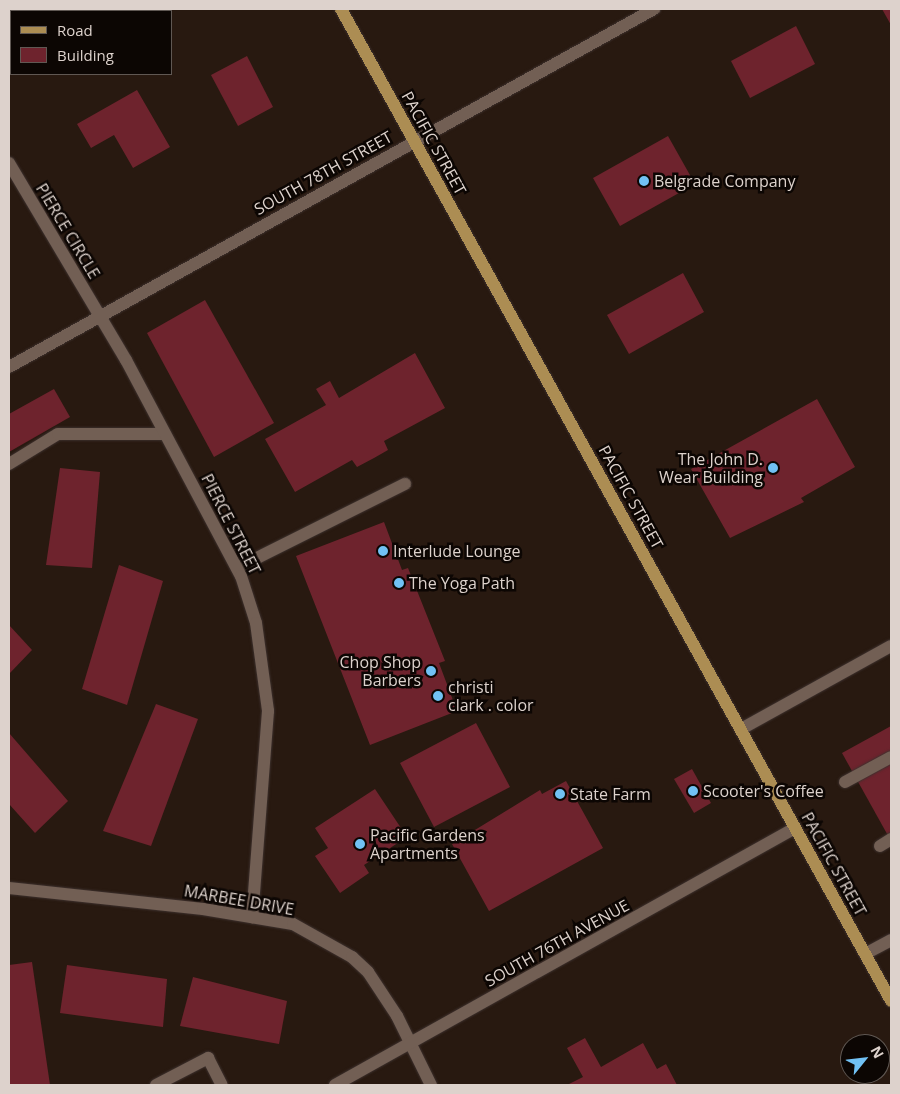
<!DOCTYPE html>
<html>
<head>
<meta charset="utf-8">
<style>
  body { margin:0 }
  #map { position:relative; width:900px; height:1094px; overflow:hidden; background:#281910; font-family:"Open Sans",sans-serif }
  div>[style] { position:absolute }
  .building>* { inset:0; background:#6e232d }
  .roads { filter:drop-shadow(0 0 1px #3d312e) drop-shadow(0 0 1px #3d312e) }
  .lane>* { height:12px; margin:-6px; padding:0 6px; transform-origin:6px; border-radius:6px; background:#725f54 }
  .street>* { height:12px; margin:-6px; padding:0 6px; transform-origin:6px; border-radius:6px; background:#725f54 }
  .secondary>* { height:12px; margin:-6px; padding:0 6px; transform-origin:6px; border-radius:6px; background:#725f54 }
  .primary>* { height:12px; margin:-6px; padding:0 6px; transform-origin:6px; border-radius:6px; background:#ac8d53 }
  .dots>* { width:14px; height:14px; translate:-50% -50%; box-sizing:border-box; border:2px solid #0c0603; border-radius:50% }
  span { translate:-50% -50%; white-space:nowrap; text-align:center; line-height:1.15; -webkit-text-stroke:5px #0c0603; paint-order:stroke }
  .street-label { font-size:16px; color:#ddd2cc }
  .poi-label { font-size:16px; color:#ddd2cc }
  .left { translate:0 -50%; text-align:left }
  .right { translate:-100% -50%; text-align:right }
  .frame { position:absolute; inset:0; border:10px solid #ddd2cc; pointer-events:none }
  .legend { position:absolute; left:10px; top:10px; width:162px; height:65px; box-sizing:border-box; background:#0c0603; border:1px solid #605853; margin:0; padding:6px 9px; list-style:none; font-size:15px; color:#ddd2cc }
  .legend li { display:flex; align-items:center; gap:10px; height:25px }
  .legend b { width:25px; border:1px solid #605853 }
  .north { position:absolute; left:840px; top:1034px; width:50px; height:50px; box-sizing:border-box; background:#0c0603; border:1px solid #605853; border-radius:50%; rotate:61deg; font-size:14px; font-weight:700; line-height:20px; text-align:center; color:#ddd2cc }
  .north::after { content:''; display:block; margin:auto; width:18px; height:22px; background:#71c1f4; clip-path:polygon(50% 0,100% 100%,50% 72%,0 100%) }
</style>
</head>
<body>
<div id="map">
  <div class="building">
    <div style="clip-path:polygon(882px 9px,891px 9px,891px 25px)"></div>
    <div style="clip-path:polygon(796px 26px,815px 64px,750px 98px,731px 61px)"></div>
    <div style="clip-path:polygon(247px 56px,273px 107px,238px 126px,211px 75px)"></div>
    <div style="clip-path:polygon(137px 90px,170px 147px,133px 168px,114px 135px,91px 148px,77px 124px)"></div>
    <div style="clip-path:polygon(668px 136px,695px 184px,620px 226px,593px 178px)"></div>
    <div style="clip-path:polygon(683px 273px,704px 312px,629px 354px,607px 315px)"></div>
    <div style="clip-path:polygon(205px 300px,274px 423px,214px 457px,147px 333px)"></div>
    <div style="clip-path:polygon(415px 353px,445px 408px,384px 441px,388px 450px,374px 458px,357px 467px,352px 460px,295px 492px,265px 439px,326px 405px,316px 389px,330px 381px,339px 398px)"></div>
    <div style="clip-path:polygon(54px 389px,70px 417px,9px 452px,9px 414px)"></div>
    <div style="clip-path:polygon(817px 399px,855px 467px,801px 498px,804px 502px,730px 538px,691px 469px)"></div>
    <div style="clip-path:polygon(60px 468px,100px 472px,92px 568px,46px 565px)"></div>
    <div style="clip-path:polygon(384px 522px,402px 570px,408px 568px,445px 661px,439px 663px,457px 711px,370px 745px,296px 556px)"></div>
    <div style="clip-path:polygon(119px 565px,163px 581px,127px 705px,82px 689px)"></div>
    <div style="clip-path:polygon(9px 625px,32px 650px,9px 674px)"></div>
    <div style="clip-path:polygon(156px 704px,198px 719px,151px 846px,103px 831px)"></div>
    <div style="clip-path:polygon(476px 723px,510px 787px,434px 827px,400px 763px)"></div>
    <div style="clip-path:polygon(891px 726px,891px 841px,842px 753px)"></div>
    <div style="clip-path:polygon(9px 733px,68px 801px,35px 833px,9px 804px)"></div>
    <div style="clip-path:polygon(692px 769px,711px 803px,694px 813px,674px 779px)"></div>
    <div style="clip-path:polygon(566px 781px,603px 848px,489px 911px,452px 844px,540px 790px,542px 794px)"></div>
    <div style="clip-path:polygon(375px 789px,407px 837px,364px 865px,369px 873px,340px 893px,315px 856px,328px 848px,315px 828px)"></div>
    <div style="clip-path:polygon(32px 962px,50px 1085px,9px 1085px,9px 965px)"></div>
    <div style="clip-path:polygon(67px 965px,167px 979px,163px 1027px,60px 1013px)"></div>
    <div style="clip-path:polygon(193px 977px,287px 1001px,279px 1044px,180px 1026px)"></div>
    <div style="clip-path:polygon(585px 1038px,601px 1067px,643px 1043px,657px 1069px,666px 1064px,677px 1085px,567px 1085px,583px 1077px,567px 1048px)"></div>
  </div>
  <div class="roads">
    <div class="lane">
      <div style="left:9px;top:464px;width:57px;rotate:-31.5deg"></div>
      <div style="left:58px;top:434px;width:107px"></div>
      <div style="left:237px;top:568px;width:188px;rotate:-26.6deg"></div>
      <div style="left:845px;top:782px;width:52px;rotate:-28.5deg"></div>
      <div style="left:880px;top:846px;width:13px;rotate:-32deg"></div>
      <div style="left:865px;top:954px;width:30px;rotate:-28deg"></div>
      <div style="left:156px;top:1085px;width:59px;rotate:-27.4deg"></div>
      <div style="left:208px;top:1058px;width:30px;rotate:63deg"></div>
    </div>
    <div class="street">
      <div style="left:9px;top:163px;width:229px;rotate:59.3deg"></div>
      <div style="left:126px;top:360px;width:245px;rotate:62deg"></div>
      <div style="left:241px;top:576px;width:49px;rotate:72.3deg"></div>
      <div style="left:256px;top:623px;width:89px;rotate:82.2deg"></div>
      <div style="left:268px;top:711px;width:207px;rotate:94.4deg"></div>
      <div style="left:741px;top:729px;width:171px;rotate:-29deg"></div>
      <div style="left:9px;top:888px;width:195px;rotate:6.2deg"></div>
      <div style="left:203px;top:909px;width:91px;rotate:9.5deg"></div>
      <div style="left:293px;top:924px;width:68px;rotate:29.2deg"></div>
      <div style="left:352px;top:957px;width:22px;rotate:43deg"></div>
      <div style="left:368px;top:972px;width:53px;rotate:56.6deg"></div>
      <div style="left:397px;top:1016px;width:77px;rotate:63.8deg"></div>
      <div style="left:335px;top:1085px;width:527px;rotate:-29.19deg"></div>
    </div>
    <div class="secondary">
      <div style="left:9px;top:367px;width:738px;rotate:-29.03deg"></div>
    </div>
    <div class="primary">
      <div style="left:341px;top:9px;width:1134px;rotate:60.99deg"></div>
    </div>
  </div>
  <div class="dots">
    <div style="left:644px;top:181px;background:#71c1f4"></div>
    <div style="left:773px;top:468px;background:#71c1f4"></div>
    <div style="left:383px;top:551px;background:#71c1f4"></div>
    <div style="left:399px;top:583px;background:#71c1f4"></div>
    <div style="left:431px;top:671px;background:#71c1f4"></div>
    <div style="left:438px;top:696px;background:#71c1f4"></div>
    <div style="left:693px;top:791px;background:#71c1f4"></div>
    <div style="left:560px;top:794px;background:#71c1f4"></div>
    <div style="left:360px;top:844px;background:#71c1f4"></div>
  </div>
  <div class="street-label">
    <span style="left:434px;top:143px;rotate:61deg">PACIFIC STREET</span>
    <span style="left:323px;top:173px;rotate:-29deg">SOUTH 78TH STREET</span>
    <span style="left:68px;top:231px;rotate:59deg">PIERCE CIRCLE</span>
    <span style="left:631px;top:497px;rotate:61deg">PACIFIC STREET</span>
    <span style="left:231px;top:524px;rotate:63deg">PIERCE STREET</span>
    <span style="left:834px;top:864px;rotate:61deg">PACIFIC STREET</span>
    <span style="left:239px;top:900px;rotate:10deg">MARBEE DRIVE</span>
    <span style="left:557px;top:943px;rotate:-29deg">SOUTH 76TH AVENUE</span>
  </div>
  <div class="poi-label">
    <span class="left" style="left:654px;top:181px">Belgrade Company</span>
    <span class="right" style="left:763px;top:468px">The John D.<br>Wear Building</span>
    <span class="left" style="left:393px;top:551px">Interlude Lounge</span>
    <span class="left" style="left:409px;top:583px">The Yoga Path</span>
    <span class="right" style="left:421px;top:671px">Chop Shop<br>Barbers</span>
    <span class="left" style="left:448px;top:696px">christi<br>clark . color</span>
    <span class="left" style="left:703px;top:791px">Scooter's Coffee</span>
    <span class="left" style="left:570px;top:794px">State Farm</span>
    <span class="left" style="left:370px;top:844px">Pacific Gardens<br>Apartments</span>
  </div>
  <div class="frame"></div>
  <ul class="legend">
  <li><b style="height:6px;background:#ac8d53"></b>Road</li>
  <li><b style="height:14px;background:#6e232d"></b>Building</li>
  </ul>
  <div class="north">N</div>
</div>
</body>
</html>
